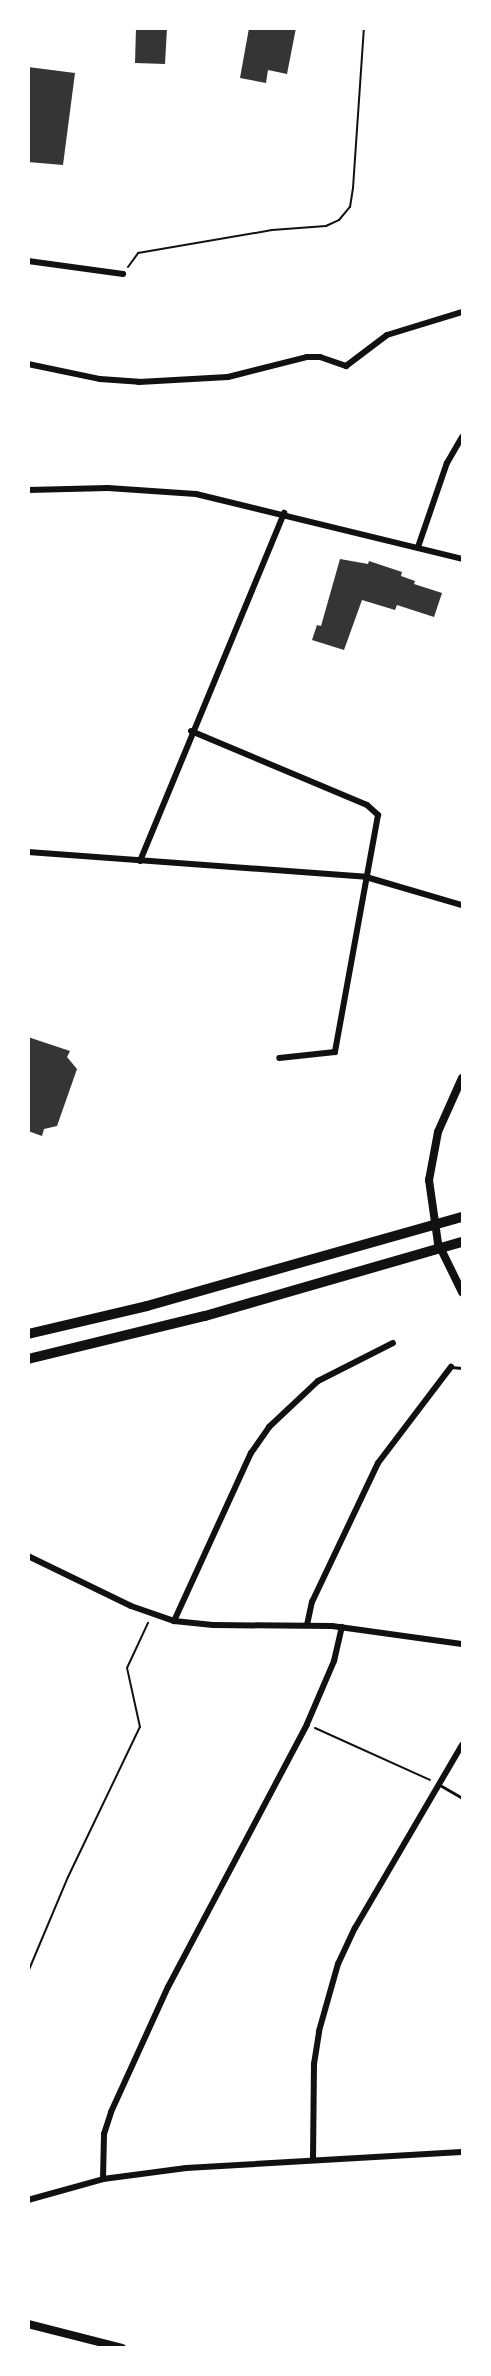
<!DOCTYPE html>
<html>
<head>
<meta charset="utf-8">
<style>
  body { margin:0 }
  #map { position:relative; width:491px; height:2376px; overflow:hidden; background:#fff; font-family:Helvetica,sans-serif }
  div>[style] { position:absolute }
  .building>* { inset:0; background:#353535 }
  .path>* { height:2px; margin:-1px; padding:0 1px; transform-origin:1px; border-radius:1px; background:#111 }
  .service>* { height:3px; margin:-1.5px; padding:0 1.5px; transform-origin:1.5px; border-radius:1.5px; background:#111 }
  .minor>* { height:6px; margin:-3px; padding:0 3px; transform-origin:3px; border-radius:3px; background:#111 }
  .tertiary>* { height:8px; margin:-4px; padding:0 4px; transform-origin:4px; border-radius:4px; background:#111 }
  .secondary>* { height:8px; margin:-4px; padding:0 4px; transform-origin:4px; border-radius:4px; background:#111 }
  .motorway>* { height:10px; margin:-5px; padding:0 5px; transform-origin:5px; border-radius:5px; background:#111 }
  span { translate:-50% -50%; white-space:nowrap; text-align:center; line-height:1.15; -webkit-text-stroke:4.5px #fff; paint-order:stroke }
  .frame { position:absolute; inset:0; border:30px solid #fff; pointer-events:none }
</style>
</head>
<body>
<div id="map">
  <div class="building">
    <div style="clip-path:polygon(136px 28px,167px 28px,165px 64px,135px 63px)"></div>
    <div style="clip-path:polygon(249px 28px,296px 28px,287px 74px,268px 70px,266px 83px,240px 78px)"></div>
    <div style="clip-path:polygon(28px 67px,75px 73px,63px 165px,28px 162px)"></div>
    <div style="clip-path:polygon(340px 559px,368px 564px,369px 561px,402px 572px,401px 576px,415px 581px,414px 584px,442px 593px,434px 617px,397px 605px,395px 610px,362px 600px,344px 650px,312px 640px,317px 625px,321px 626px)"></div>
    <div style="clip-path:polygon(28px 1037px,70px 1051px,67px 1057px,77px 1069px,57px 1126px,44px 1129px,42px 1136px,28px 1131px)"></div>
  </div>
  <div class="path">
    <div style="left:128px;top:267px;width:17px;rotate:-54deg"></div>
    <div style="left:138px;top:253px;width:136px;rotate:-9.7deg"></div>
    <div style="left:272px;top:230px;width:54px;rotate:-4.2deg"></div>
    <div style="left:326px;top:226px;width:14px;rotate:-25deg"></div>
    <div style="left:339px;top:220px;width:17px;rotate:-50deg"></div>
    <div style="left:350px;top:207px;width:19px;rotate:-81deg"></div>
    <div style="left:353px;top:188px;width:160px;rotate:-86.1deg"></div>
    <div style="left:315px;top:1728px;width:126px;rotate:24.3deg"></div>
    <div style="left:28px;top:1972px;width:103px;rotate:-67.2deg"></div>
    <div style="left:68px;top:1877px;width:166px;rotate:-64.4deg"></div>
    <div style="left:140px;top:1727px;width:60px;rotate:-102.4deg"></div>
    <div style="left:127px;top:1668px;width:50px;rotate:-65deg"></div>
  </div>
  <div class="service">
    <div style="left:451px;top:1367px;width:11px;rotate:5deg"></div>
    <div style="left:438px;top:1784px;width:28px;rotate:30deg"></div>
  </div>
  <div class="minor">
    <div style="left:28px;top:261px;width:96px;rotate:7.8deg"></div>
    <div style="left:28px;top:364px;width:74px;rotate:11.8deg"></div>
    <div style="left:100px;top:379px;width:39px;rotate:4deg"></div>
    <div style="left:139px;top:382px;width:89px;rotate:-3.2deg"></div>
    <div style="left:228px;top:377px;width:81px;rotate:-14.2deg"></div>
    <div style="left:307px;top:357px;width:13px"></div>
    <div style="left:320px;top:357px;width:28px;rotate:19deg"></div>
    <div style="left:346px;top:366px;width:51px;rotate:-37.1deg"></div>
    <div style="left:387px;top:335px;width:78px;rotate:-17deg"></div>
    <div style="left:28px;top:490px;width:80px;rotate:-1.4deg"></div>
    <div style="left:108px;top:488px;width:88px;rotate:3.9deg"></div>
    <div style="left:196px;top:494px;width:274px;rotate:13.7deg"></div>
    <div style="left:418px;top:547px;width:89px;rotate:-71deg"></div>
    <div style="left:447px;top:463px;width:30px;rotate:-60deg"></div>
    <div style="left:191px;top:731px;width:191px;rotate:22.8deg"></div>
    <div style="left:367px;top:805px;width:15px;rotate:42deg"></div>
    <div style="left:378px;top:815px;width:241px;rotate:100.3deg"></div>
    <div style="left:335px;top:1052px;width:56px;rotate:173.9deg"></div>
    <div style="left:28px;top:852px;width:339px;rotate:4.2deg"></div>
    <div style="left:366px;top:877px;width:100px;rotate:16.3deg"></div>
    <div style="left:140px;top:861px;width:377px;rotate:-67.5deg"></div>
    <div style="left:28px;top:1556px;width:114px;rotate:25.9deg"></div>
    <div style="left:131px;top:1606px;width:46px;rotate:19.2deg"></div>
    <div style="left:174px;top:1621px;width:39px;rotate:6deg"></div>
    <div style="left:213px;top:1625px;width:119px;rotate:0.5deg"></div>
    <div style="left:332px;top:1626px;width:131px;rotate:7.9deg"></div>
    <div style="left:174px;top:1621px;width:185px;rotate:-65.4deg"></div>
    <div style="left:251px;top:1453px;width:32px;rotate:-55deg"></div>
    <div style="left:269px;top:1427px;width:67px;rotate:-43.2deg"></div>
    <div style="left:318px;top:1381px;width:84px;rotate:-26.9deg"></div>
    <div style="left:307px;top:1625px;width:24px;rotate:-78deg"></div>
    <div style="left:312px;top:1602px;width:154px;rotate:-64.6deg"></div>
    <div style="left:378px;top:1463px;width:121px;rotate:-52.8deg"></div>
    <div style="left:313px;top:2159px;width:95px;rotate:-89.4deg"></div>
    <div style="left:314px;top:2064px;width:33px;rotate:-81deg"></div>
    <div style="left:319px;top:2031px;width:70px;rotate:-74.2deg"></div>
    <div style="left:338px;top:1964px;width:40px;rotate:-65deg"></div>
    <div style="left:355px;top:1928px;width:212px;rotate:-59.7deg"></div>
    <div style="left:103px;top:2179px;width:45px;rotate:-88.7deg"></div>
    <div style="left:104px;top:2134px;width:23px;rotate:-72deg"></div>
    <div style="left:111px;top:2112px;width:137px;rotate:-65.5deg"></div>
    <div style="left:168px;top:1987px;width:297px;rotate:-62.1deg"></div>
    <div style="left:307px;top:1724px;width:69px;rotate:-66.8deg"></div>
    <div style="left:334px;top:1661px;width:35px;rotate:-77deg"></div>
    <div style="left:28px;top:2200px;width:78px;rotate:-15.6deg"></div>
    <div style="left:103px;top:2179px;width:84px;rotate:-7.5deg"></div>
    <div style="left:186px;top:2168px;width:276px;rotate:-3.3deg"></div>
  </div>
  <div class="tertiary">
    <div style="left:462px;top:1078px;width:59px;rotate:114deg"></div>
    <div style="left:438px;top:1132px;width:49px;rotate:100.6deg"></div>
    <div style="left:429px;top:1180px;width:64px;rotate:81.9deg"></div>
    <div style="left:438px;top:1243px;width:55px;rotate:63.9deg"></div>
  </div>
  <div class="secondary">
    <div style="left:28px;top:2324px;width:97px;rotate:14.3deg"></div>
  </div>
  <div class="motorway">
    <div style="left:28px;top:1334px;width:122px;rotate:-13.2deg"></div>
    <div style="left:147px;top:1306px;width:327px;rotate:-15.8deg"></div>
    <div style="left:28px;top:1359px;width:182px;rotate:-13.7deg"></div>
    <div style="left:205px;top:1316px;width:267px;rotate:-16.1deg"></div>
  </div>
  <div class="frame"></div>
</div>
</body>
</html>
